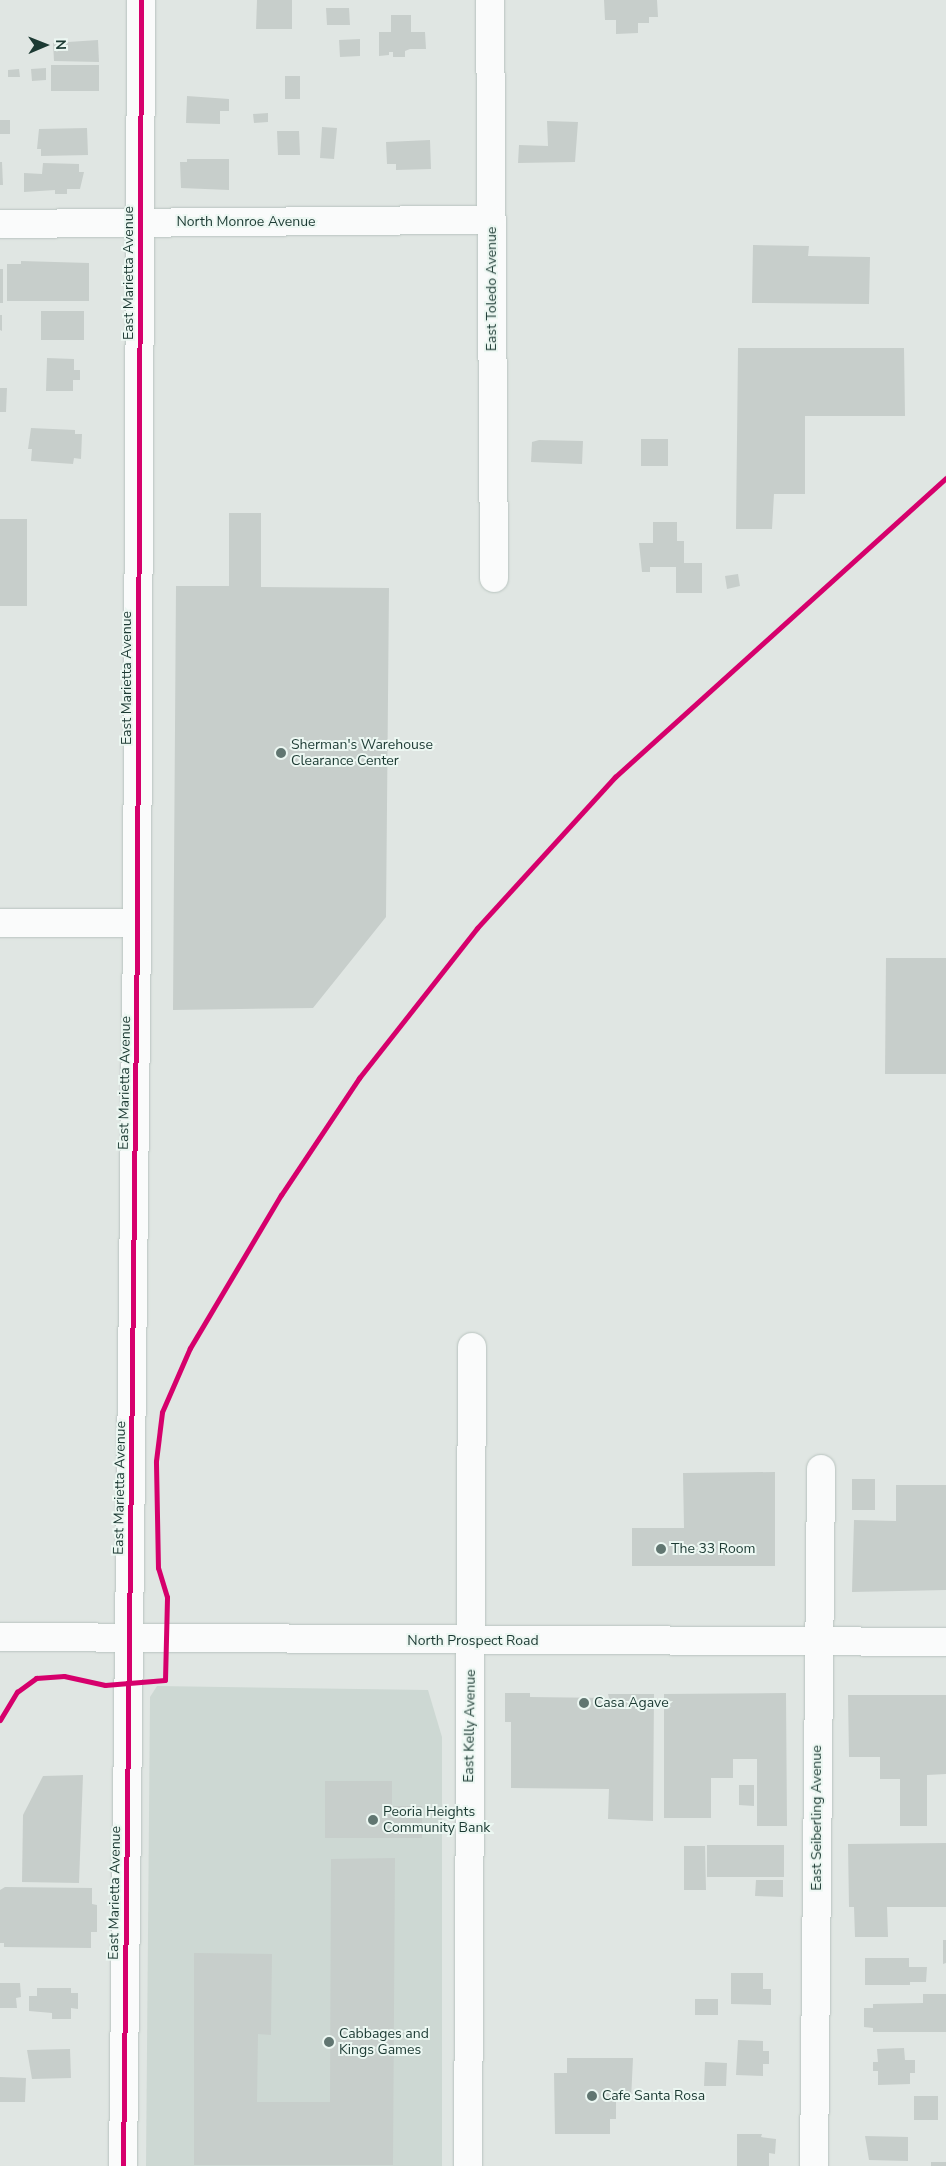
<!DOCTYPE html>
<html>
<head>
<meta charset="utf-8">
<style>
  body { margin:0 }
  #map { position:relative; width:946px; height:2166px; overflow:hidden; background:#e0e6e3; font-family:"Nunito Sans",sans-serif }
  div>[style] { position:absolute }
  .built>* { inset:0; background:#cdd8d3 }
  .building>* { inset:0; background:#c7cecb }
  .roads { filter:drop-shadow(0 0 1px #b8c3bf) drop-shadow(0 0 1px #b8c3bf) }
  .minor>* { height:28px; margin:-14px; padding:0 14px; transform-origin:14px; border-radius:14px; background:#fafbfb }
  .secondary>* { height:28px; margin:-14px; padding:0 14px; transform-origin:14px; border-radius:14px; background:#fafbfb }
  .cycleway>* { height:5px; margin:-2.5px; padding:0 2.5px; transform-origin:2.5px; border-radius:2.5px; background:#d6006c }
  .dots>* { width:14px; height:14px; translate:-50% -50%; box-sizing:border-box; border:2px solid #ecf7f2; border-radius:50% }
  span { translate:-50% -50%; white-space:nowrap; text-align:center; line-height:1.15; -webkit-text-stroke:4px #ecf7f2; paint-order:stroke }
  .street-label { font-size:14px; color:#1c3a33 }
  .poi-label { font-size:14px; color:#1c3a33 }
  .left { translate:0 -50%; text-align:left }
  .north { position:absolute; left:20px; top:20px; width:50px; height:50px; -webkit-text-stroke:4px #ecf7f2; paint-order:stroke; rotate:89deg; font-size:14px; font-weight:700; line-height:20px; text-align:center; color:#1c3a33 }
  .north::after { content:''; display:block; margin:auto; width:18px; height:22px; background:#1c3a33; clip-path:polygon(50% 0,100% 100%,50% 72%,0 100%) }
</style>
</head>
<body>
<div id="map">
  <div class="built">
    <div style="clip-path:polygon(157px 1686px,428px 1690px,442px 1737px,442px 2166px,146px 2166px,150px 1697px)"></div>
  </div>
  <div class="building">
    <div style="clip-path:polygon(257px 0,292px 0,292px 29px,256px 29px)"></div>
    <div style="clip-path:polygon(604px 0,657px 0,658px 17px,649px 17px,649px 23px,638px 23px,638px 33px,616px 34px,616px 20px,605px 20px)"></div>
    <div style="clip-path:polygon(326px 8px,349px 8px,350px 25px,327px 25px)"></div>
    <div style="clip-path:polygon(391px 15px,411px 15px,411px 32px,425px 32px,426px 49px,410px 49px,405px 51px,405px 57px,393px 57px,393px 52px,389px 52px,389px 55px,379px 56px,379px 32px,391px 32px)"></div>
    <div style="clip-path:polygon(360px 39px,360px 56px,340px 57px,339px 40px)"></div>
    <div style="clip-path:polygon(98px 40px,99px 62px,54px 61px,53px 43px)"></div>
    <div style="clip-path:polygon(51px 65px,99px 65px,99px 91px,51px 91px)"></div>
    <div style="clip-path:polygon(46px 68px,46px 80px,32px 81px,31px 69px)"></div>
    <div style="clip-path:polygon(19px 69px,20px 77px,8px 77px,8px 70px)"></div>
    <div style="clip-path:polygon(285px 76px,300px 76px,300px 99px,285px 99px)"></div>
    <div style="clip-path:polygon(187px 96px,229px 99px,229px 111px,220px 111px,220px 124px,186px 123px)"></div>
    <div style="clip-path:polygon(268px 113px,268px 122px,254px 123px,253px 114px)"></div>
    <div style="clip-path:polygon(0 120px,10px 120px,10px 134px,0 134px)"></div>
    <div style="clip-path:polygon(547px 121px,578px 122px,575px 162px,518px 163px,519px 145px,548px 146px)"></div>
    <div style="clip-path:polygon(322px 127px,337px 128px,334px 159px,320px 158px)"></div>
    <div style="clip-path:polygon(87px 128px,88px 155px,41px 156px,41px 149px,37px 149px,39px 129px)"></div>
    <div style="clip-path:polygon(277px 131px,299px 131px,300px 155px,278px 155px)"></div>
    <div style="clip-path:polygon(430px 140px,431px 169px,396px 170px,396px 164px,387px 164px,386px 142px)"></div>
    <div style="clip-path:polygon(187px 159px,229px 159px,229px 190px,181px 188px,180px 162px,187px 162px)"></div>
    <div style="clip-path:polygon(0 162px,2px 162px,3px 185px,0 185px)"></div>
    <div style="clip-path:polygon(43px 163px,79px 164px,79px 172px,84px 172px,80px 189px,67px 189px,67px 194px,55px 194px,55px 190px,24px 192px,24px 173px,42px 174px)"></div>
    <div style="clip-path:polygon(753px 245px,809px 246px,808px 256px,870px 257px,869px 304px,752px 303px)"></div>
    <div style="clip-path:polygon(21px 261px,89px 263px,89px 301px,7px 301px,7px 264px,21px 264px)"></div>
    <div style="clip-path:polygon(0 269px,3px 269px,3px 303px,0 303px)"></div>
    <div style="clip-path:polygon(41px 311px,84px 311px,84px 340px,41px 340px)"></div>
    <div style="clip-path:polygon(0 315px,2px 315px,2px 331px,0 330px)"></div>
    <div style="clip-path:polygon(738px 348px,904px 348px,905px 416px,805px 416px,805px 494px,774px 494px,772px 529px,736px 529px)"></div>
    <div style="clip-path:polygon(47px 358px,74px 359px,74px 370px,80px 370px,80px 380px,73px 380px,73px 391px,46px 391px)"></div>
    <div style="clip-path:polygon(0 388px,7px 388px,6px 412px,0 412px)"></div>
    <div style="clip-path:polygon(31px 428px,75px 430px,75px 434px,82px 434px,81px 459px,74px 458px,73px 464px,31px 461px,32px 449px,28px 449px)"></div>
    <div style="clip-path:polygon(641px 439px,668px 439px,668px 466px,641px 466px)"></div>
    <div style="clip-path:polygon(539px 440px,583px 441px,582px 464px,531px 462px,532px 442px)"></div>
    <div style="clip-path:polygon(229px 513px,261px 513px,261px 587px,389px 588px,386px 917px,313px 1008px,173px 1010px,176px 586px,229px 586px)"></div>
    <div style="clip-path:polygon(0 519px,27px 519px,27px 606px,0 606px)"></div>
    <div style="clip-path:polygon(653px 522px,677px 522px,677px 541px,684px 541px,684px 563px,702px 563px,702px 593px,676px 593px,676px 567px,650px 567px,650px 572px,642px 572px,639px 543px,653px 543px)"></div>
    <div style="clip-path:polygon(738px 574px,740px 586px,727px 589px,725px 576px)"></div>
    <div style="clip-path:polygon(886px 958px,946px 958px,946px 1074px,885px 1074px)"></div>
    <div style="clip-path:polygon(775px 1472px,775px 1566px,632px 1566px,632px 1528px,684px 1528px,683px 1473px)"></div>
    <div style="clip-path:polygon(852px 1479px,875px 1479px,875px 1510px,852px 1510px)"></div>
    <div style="clip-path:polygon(896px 1485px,946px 1485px,946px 1590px,852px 1592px,854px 1520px,896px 1521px)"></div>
    <div style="clip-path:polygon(505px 1693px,530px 1693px,530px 1697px,609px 1698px,608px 1694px,654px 1694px,653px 1821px,608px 1819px,609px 1789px,511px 1788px,511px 1722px,505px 1722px)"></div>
    <div style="clip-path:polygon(786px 1693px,787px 1826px,757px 1826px,757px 1759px,733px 1759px,733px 1778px,711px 1778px,711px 1818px,664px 1818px,664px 1694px)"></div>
    <div style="clip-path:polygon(848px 1695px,946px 1695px,946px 1774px,927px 1775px,927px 1826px,900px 1826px,900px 1779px,880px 1779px,880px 1757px,849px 1757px)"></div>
    <div style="clip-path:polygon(83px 1775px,79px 1883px,22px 1882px,23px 1815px,43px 1776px)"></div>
    <div style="clip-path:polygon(325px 1781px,392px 1781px,392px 1806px,422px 1806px,422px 1838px,325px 1838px)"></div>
    <div style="clip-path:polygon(739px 1785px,754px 1785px,754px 1806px,739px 1805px)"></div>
    <div style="clip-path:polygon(946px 1843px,946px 1907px,887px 1907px,888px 1937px,855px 1937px,854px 1907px,849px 1907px,848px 1844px)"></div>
    <div style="clip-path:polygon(707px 1845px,784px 1845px,784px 1877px,707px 1877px)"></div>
    <div style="clip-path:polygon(684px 1846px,705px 1846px,706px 1890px,684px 1890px)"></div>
    <div style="clip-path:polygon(395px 1858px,393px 2165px,194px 2165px,194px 1953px,272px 1954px,271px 2035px,258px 2034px,257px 2102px,330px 2102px,331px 1859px)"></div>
    <div style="clip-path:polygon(756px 1880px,783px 1880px,783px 1897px,755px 1896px)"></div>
    <div style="clip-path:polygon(5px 1887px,92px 1888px,92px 1904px,97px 1905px,97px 1932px,91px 1932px,91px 1948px,4px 1947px,4px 1943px,0 1943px,0 1890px)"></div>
    <div style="clip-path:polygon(943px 1940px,946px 1940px,946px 1963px,943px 1964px)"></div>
    <div style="clip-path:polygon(865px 1958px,909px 1958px,909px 1967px,927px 1967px,926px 1982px,910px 1982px,910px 1985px,865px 1985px)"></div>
    <div style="clip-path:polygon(731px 1973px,763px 1973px,763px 1989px,771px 1989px,771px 2005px,731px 2004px)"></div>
    <div style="clip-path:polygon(0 1983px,20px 1983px,21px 1997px,16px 1998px,17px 2008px,0 2008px)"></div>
    <div style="clip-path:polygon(37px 1988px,71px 1988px,71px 1993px,78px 1993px,78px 2009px,71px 2008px,71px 2019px,52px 2019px,52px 2013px,29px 2011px,29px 1996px,37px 1996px)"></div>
    <div style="clip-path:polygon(923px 1994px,946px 1994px,946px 2032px,873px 2032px,873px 2028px,864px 2027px,864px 2008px,873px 2008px,873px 2004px,923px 2003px)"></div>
    <div style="clip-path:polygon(695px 1999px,718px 1999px,718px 2015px,695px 2015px)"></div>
    <div style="clip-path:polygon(738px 2040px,763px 2041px,763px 2051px,769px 2051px,769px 2064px,763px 2064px,763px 2076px,736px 2075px)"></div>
    <div style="clip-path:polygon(904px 2048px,905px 2060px,915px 2060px,915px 2073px,910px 2073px,910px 2084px,878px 2085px,878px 2071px,873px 2071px,873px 2062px,878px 2062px,877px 2049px)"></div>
    <div style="clip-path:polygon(70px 2049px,71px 2078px,32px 2079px,27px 2050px)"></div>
    <div style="clip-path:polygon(567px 2058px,633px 2058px,631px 2100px,616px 2100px,616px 2119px,610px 2119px,610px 2134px,555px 2134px,554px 2073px,567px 2073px)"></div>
    <div style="clip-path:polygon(705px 2062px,727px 2063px,726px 2086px,704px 2086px)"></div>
    <div style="clip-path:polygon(0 2077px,26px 2078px,25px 2102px,0 2102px)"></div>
    <div style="clip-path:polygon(914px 2096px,938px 2096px,938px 2120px,914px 2120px)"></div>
    <div style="clip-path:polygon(737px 2134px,762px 2134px,761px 2137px,776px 2139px,775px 2154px,769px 2153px,769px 2166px,737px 2166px)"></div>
    <div style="clip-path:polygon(865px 2136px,908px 2137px,908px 2161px,869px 2160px)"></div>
    <div style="clip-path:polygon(931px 2162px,946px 2162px,946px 2166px,931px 2166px)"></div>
  </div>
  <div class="roads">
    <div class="minor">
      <div style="left:490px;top:0;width:578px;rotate:89.6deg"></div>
      <div style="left:0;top:224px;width:491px;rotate:-0.5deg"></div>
      <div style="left:0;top:923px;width:137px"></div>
      <div style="left:123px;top:2166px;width:1243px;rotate:-89.35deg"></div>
      <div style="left:137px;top:923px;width:923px;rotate:-89.75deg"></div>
      <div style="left:468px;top:2166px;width:819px;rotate:-89.72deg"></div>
      <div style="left:814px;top:2166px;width:697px;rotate:-89.42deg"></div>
    </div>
    <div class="secondary">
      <div style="left:0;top:1637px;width:946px;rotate:0.3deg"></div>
    </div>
  </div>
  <div class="cycleway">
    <div style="left:0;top:1720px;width:33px;rotate:-59deg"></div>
    <div style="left:17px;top:1692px;width:24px;rotate:-36deg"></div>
    <div style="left:36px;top:1678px;width:28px;rotate:-4deg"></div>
    <div style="left:64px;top:1676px;width:42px;rotate:12.4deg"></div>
    <div style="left:105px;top:1685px;width:60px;rotate:-4.8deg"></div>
    <div style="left:165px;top:1680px;width:83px;rotate:-88.6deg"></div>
    <div style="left:167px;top:1597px;width:30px;rotate:-107deg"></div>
    <div style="left:158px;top:1568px;width:107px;rotate:-91.1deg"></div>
    <div style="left:156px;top:1461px;width:49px;rotate:-83deg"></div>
    <div style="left:162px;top:1412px;width:70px;rotate:-66.4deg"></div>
    <div style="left:190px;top:1348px;width:178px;rotate:-59.3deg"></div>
    <div style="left:281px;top:1195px;width:141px;rotate:-56.3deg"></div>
    <div style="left:359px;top:1078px;width:191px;rotate:-51.8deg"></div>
    <div style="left:477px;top:928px;width:205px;rotate:-47.6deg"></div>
    <div style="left:615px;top:777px;width:446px;rotate:-42.1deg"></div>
    <div style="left:123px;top:2166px;width:1243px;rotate:-89.35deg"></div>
    <div style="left:137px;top:923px;width:923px;rotate:-89.75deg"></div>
  </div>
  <div class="dots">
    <div style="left:281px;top:753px;background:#617671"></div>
    <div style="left:661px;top:1549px;background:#617671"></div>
    <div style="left:584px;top:1703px;background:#617671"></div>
    <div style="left:373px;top:1820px;background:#617671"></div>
    <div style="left:329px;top:2042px;background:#617671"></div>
    <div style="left:592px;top:2096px;background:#617671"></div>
  </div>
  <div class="street-label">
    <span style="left:246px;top:222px">North Monroe Avenue</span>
    <span style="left:129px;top:273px;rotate:-90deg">East Marietta Avenue</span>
    <span style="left:492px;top:289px;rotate:-90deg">East Toledo Avenue</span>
    <span style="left:127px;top:678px;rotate:-90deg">East Marietta Avenue</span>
    <span style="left:125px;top:1083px;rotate:-89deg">East Marietta Avenue</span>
    <span style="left:120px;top:1488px;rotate:-89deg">East Marietta Avenue</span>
    <span style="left:473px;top:1641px">North Prospect Road</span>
    <span style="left:470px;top:1726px;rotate:-89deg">East Kelly Avenue</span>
    <span style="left:817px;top:1818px;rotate:-90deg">East Seiberling Avenue</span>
    <span style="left:115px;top:1893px;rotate:-89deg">East Marietta Avenue</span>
  </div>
  <div class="poi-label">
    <span class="left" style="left:291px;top:753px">Sherman's Warehouse<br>Clearance Center</span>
    <span class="left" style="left:671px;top:1549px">The 33 Room</span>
    <span class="left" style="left:594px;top:1703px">Casa Agave</span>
    <span class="left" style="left:383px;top:1820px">Peoria Heights<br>Community Bank</span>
    <span class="left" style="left:339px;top:2042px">Cabbages and<br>Kings Games</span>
    <span class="left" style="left:602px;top:2096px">Cafe Santa Rosa</span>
  </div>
  <div class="north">N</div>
</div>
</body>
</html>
